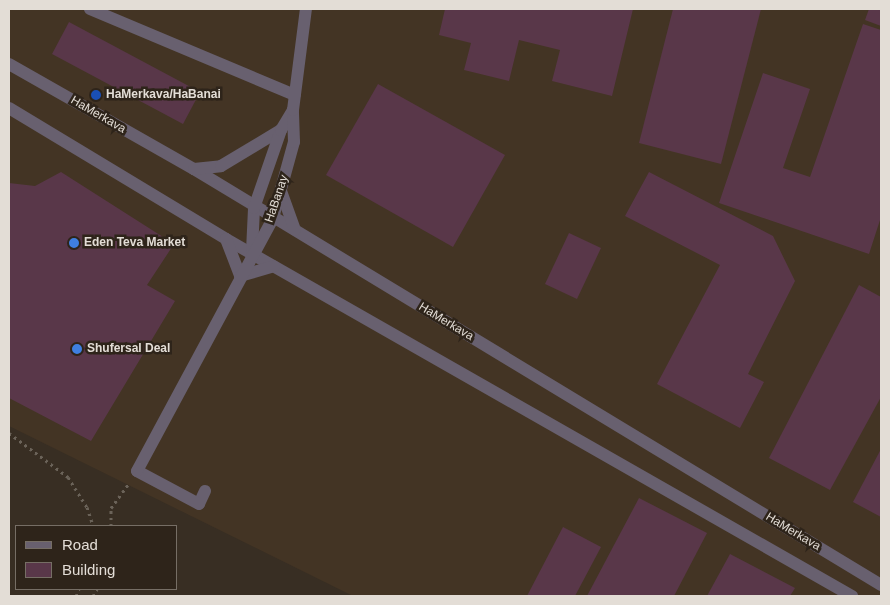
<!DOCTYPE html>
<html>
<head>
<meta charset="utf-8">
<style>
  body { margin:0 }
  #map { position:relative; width:890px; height:605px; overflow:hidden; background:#382e23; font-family:Arial,sans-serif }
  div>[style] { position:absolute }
  .built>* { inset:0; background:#433424 }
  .building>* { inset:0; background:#593749 }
  .path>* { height:3px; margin-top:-1.5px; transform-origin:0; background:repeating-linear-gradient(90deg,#6b6359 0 2.5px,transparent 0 6.5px) }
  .minor>* { height:12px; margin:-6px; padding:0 6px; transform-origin:6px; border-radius:6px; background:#68606f }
  .dots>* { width:14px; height:14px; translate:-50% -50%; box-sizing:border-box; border:2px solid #2e241a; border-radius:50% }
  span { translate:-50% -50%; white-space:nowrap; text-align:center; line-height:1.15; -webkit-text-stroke:5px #2e241a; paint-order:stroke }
  .poi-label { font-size:12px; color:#e3ddd6; font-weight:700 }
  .left { translate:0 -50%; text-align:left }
  .street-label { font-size:12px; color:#e3ddd6 }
  .frame { position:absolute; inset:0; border:10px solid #e3ddd6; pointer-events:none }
  .legend { position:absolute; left:15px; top:525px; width:162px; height:65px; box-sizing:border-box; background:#2e241a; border:1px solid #766e65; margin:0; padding:6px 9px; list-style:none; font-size:15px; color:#e3ddd6 }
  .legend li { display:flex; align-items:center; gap:10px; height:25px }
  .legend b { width:25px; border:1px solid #766e65 }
</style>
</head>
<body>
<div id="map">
  <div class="built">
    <div style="clip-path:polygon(9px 9px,881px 9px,881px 596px,353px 596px,9px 426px)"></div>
  </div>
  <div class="building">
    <div style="clip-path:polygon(445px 9px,633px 9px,612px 96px,552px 81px,560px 50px,519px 40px,509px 81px,464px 70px,471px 43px,439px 35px)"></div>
    <div style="clip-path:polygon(673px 9px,761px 9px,721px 164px,639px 143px)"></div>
    <div style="clip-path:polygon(869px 9px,881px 9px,881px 26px,865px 20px)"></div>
    <div style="clip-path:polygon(69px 22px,200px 92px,183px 124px,52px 54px)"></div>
    <div style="clip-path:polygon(863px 24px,881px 30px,881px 217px,869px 254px,719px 203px,763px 73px,810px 89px,783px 168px,810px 177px)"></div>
    <div style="clip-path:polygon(378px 84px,505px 155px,453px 247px,326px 175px)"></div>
    <div style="clip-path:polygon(61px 172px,174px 244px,147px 285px,175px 301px,91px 441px,9px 398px,9px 183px,35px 186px)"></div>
    <div style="clip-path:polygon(649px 172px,773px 236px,795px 281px,748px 374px,764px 382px,740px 428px,657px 384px,720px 265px,625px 216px)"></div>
    <div style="clip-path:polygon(569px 233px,601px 248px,577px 299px,545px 284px)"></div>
    <div style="clip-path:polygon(859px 285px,881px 297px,881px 397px,830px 490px,769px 458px)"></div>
    <div style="clip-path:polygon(881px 449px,881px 517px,853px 502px)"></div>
    <div style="clip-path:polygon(639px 498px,707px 533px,674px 596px,587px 596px)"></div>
    <div style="clip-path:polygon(563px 527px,601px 547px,575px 596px,527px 596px)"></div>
    <div style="clip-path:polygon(730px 554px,795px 588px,790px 596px,707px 596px)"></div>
  </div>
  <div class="path">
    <div style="left:9px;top:433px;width:74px;rotate:36.7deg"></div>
    <div style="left:68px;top:477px;width:36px;rotate:58deg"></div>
    <div style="left:87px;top:507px;width:20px;rotate:72deg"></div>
    <div style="left:111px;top:526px;width:18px;rotate:-90deg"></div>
    <div style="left:111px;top:508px;width:32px;rotate:-54deg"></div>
    <div style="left:76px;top:596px;width:8px;rotate:-67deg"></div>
    <div style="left:93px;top:596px;width:8px;rotate:-60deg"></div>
  </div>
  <div class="minor">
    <div style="left:90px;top:9px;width:222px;rotate:22.8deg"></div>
    <div style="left:9px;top:64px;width:213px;rotate:29.6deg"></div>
    <div style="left:194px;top:169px;width:803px;rotate:31.2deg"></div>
    <div style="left:9px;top:108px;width:253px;rotate:31.1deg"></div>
    <div style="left:226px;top:239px;width:721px;rotate:29.7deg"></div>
    <div style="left:194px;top:169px;width:27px;rotate:-6deg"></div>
    <div style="left:221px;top:166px;width:70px;rotate:-31deg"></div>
    <div style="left:281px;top:191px;width:41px;rotate:70.3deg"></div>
    <div style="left:226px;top:239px;width:40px;rotate:69deg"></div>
    <div style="left:240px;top:276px;width:35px;rotate:-16deg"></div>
    <div style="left:252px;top:251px;width:43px;rotate:-87.3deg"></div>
    <div style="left:254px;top:208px;width:83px;rotate:-70.9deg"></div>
    <div style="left:281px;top:130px;width:23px;rotate:-59deg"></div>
    <div style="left:205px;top:491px;width:14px;rotate:115deg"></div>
    <div style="left:199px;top:504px;width:70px;rotate:-152deg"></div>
    <div style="left:137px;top:471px;width:287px;rotate:-61.7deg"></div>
    <div style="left:273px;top:218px;width:79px;rotate:-74.6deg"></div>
    <div style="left:294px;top:142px;width:32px;rotate:-92deg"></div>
    <div style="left:293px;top:110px;width:102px;rotate:-82.7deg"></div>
  </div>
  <div class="dots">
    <div style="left:96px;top:95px;background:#1a4fb4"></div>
    <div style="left:74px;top:243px;background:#3f7fe0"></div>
    <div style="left:77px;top:349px;background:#3f7fe0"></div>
  </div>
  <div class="poi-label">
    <span class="left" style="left:106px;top:95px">HaMerkava/HaBanai</span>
    <span class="left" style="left:84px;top:243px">Eden Teva Market</span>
    <span class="left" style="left:87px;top:349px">Shufersal Deal</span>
  </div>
  <div class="street-label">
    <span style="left:98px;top:115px;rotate:30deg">HaMerkava</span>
    <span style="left:277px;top:199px;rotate:-71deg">HaBanay</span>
    <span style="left:446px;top:322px;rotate:31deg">HaMerkava</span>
    <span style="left:793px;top:532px;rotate:31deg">HaMerkava</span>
  </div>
  <div class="frame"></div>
  <ul class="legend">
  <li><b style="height:6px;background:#68606f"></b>Road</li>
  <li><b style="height:14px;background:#593749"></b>Building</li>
  </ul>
</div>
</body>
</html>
